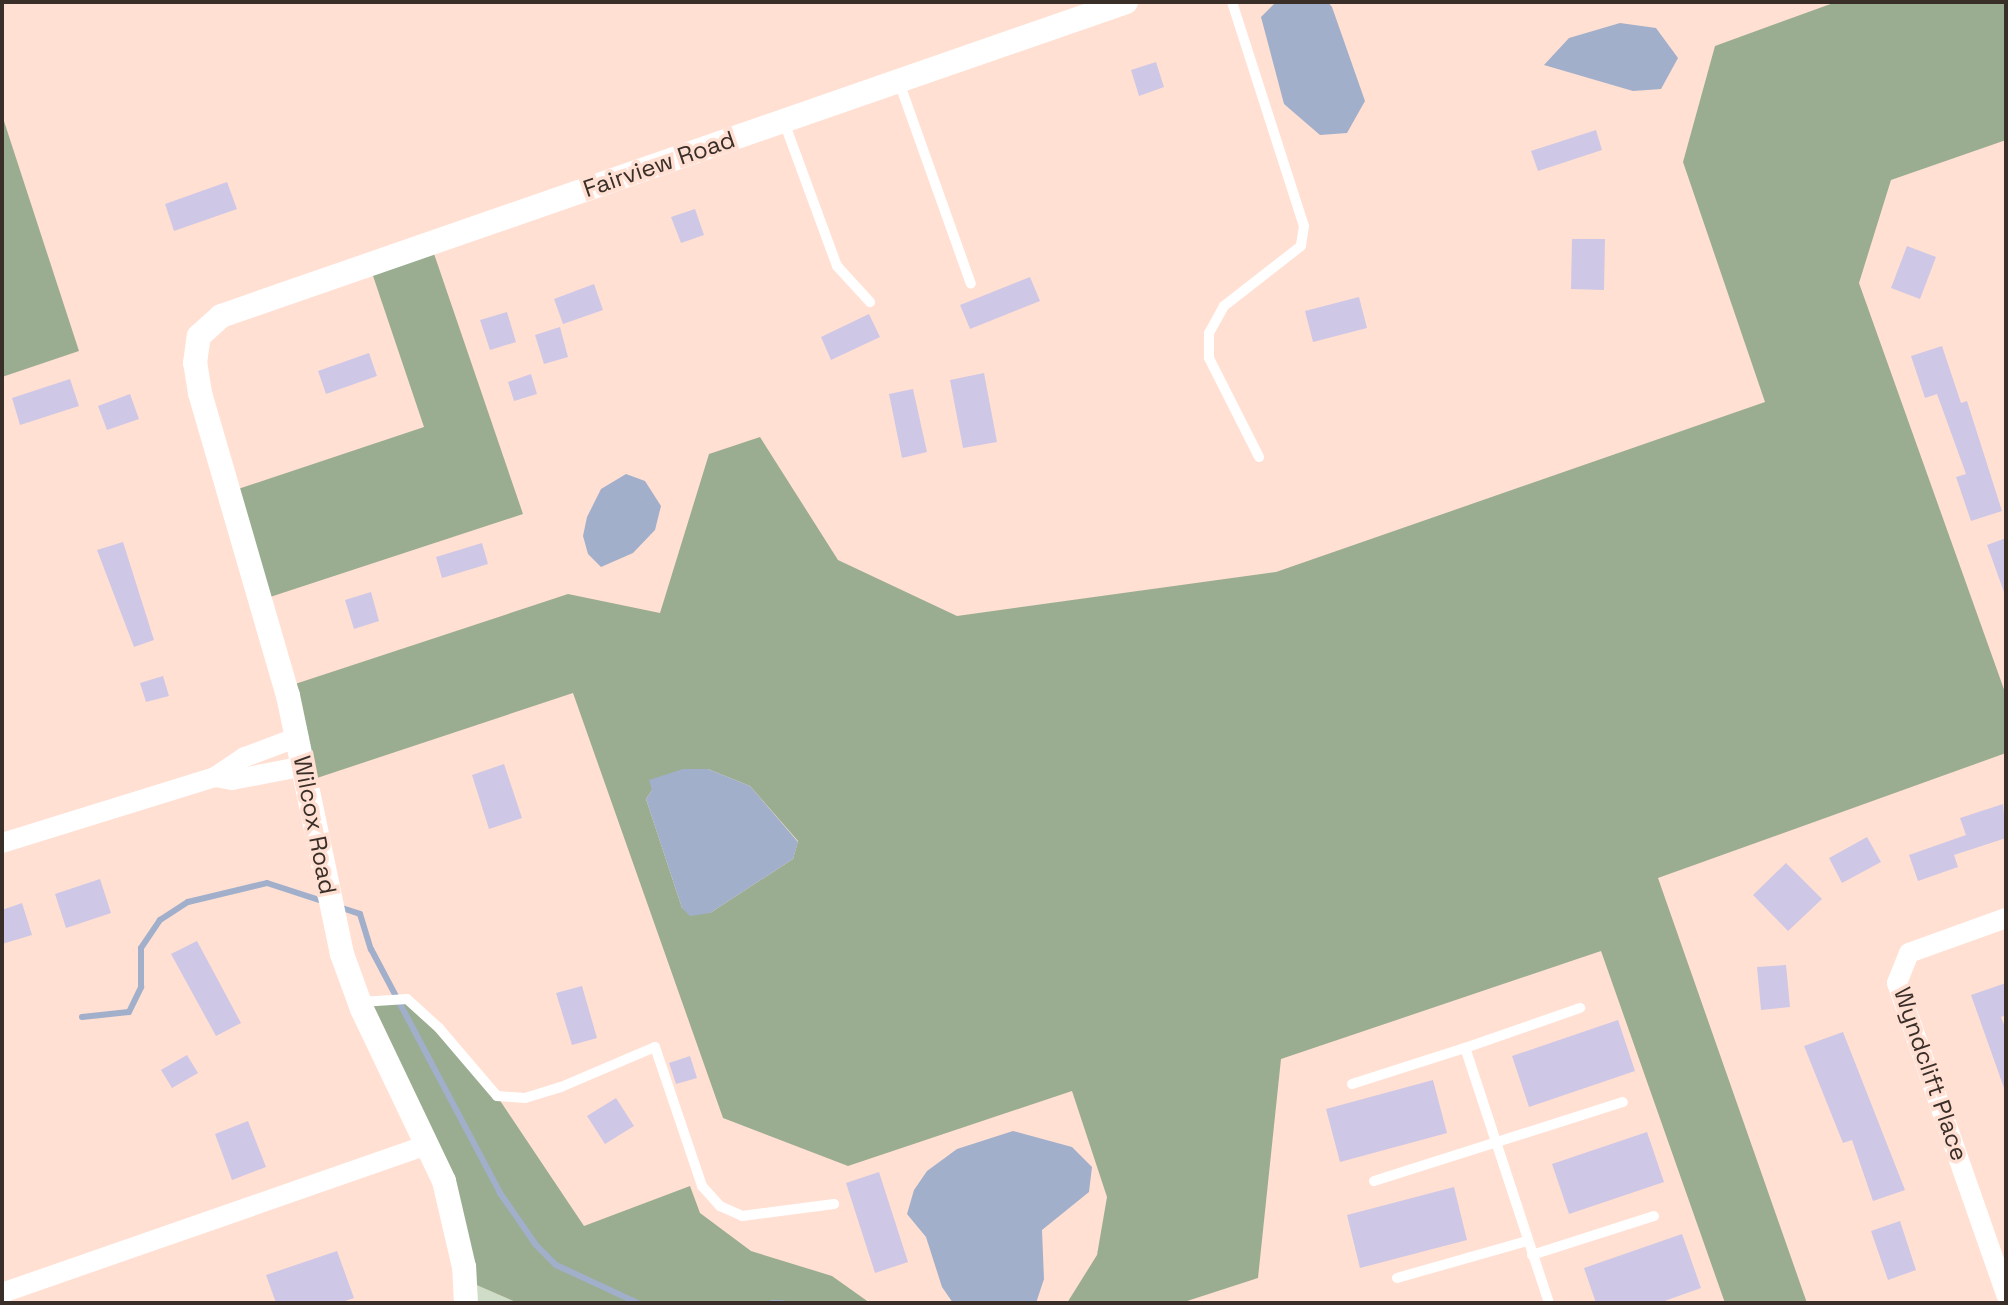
<!DOCTYPE html>
<html>
<head>
<meta charset="utf-8">
<style>
  body { margin:0 }
  #map { position:relative; width:2008px; height:1305px; overflow:hidden; background:#ffe0d3; font-family:"Space Grotesk",sans-serif }
  div>[style] { position:absolute }
  .green>* { inset:0; background:#cfdcc7 }
  .forest>* { inset:0; background:#9bad91 }
  .water>* { inset:0; background:#a1afcb }
  .stream>* { height:6px; margin:-3px; padding:0 3px; transform-origin:3px; border-radius:3px; background:#a1afcb }
  .building>* { inset:0; background:#cec7e6 }
  .service>* { height:10px; margin:-5px; padding:0 5px; transform-origin:5px; border-radius:5px; background:#fff }
  .minor>* { height:20px; margin:-10px; padding:0 10px; transform-origin:10px; border-radius:10px; background:#fff }
  .tertiary>* { height:24px; margin:-12px; padding:0 12px; transform-origin:12px; border-radius:12px; background:#fff }
  span { translate:-50% -50%; white-space:nowrap; text-align:center; line-height:1.15; -webkit-text-stroke:7px #ffe0d3; paint-order:stroke }
  .street-label { font-size:24px; color:#3a2e29 }
  .frame { position:absolute; inset:0; border:4px solid #3a2e29; pointer-events:none }
</style>
</head>
<body>
<div id="map">
  <div class="green">
    <div style="clip-path:polygon(465px 1280px,518px 1303px,466px 1303px)"></div>
  </div>
  <div class="forest">
    <div style="clip-path:polygon(evenodd,1836px 2px,2006px 2px,2006px 140px,1891px 180px,1859px 283px,2006px 695px,2006px 753px,1658px 878px,1807px 1303px,1725px 1303px,1601px 951px,1281px 1059px,1258px 1278px,1181px 1303px,1067px 1303px,1097px 1255px,1107px 1197px,1072px 1091px,848px 1166px,723px 1118px,573px 693px,308px 781px,286px 687px,568px 594px,660px 613px,709px 454px,760px 437px,838px 560px,957px 616px,1276px 572px,1765px 402px,1683px 162px,1715px 46px,1836px 2px,708px 769px,750px 786px,798px 841px,793px 859px,710px 913px,682px 908px,646px 799px,652px 790px,708px 769px)"></div>
    <div style="clip-path:polygon(2px 115px,79px 351px,2px 377px)"></div>
    <div style="clip-path:polygon(430px 242px,523px 514px,261px 600px,229px 492px,424px 427px,369px 264px)"></div>
    <div style="clip-path:polygon(407px 999px,497px 1096px,584px 1226px,690px 1186px,700px 1213px,751px 1251px,832px 1276px,870px 1303px,518px 1303px,465px 1280px,455px 1219px,359px 1002px)"></div>
  </div>
  <div class="water">
    <div style="clip-path:polygon(1276px 2px,1328px 2px,1332px 7px,1365px 101px,1347px 133px,1320px 135px,1284px 104px,1261px 17px)"></div>
    <div style="clip-path:polygon(1620px 23px,1656px 28px,1678px 58px,1661px 89px,1633px 91px,1544px 65px,1569px 38px)"></div>
    <div style="clip-path:polygon(626px 474px,645px 481px,661px 506px,655px 530px,633px 553px,601px 567px,588px 554px,583px 536px,587px 517px,601px 489px)"></div>
    <div style="clip-path:polygon(683px 769px,708px 769px,750px 786px,798px 842px,793px 859px,710px 913px,690px 916px,682px 908px,646px 799px,652px 790px,649px 780px)"></div>
    <div style="clip-path:polygon(1013px 1131px,1072px 1147px,1092px 1167px,1089px 1192px,1042px 1230px,1044px 1279px,1036px 1303px,953px 1303px,942px 1287px,926px 1237px,907px 1214px,914px 1190px,927px 1171px,957px 1149px)"></div>
  </div>
  <div class="stream">
    <div style="left:339px;top:907px;width:22px;rotate:18deg"></div>
    <div style="left:360px;top:914px;width:37px;rotate:73deg"></div>
    <div style="left:371px;top:949px;width:276px;rotate:62.1deg"></div>
    <div style="left:500px;top:1193px;width:63px;rotate:55.3deg"></div>
    <div style="left:536px;top:1245px;width:28px;rotate:45deg"></div>
    <div style="left:556px;top:1265px;width:90px;rotate:24.9deg"></div>
    <div style="left:82px;top:1017px;width:47px;rotate:-6.1deg"></div>
    <div style="left:129px;top:1012px;width:28px;rotate:-64deg"></div>
    <div style="left:141px;top:987px;width:39px;rotate:-90deg"></div>
    <div style="left:141px;top:948px;width:34px;rotate:-56deg"></div>
    <div style="left:160px;top:920px;width:33px;rotate:-33deg"></div>
    <div style="left:188px;top:902px;width:81px;rotate:-13.5deg"></div>
    <div style="left:267px;top:883px;width:61px;rotate:18.1deg"></div>
    <div style="left:772px;top:1303px;width:10px"></div>
  </div>
  <div class="building">
    <div style="clip-path:polygon(1156px 62px,1164px 87px,1139px 96px,1131px 70px)"></div>
    <div style="clip-path:polygon(1596px 130px,1602px 150px,1538px 171px,1531px 151px)"></div>
    <div style="clip-path:polygon(227px 182px,237px 209px,174px 231px,165px 204px)"></div>
    <div style="clip-path:polygon(695px 209px,704px 235px,681px 243px,671px 217px)"></div>
    <div style="clip-path:polygon(1572px 239px,1605px 239px,1604px 290px,1571px 289px)"></div>
    <div style="clip-path:polygon(1907px 246px,1936px 257px,1920px 299px,1891px 288px)"></div>
    <div style="clip-path:polygon(1030px 277px,1040px 301px,970px 329px,960px 305px)"></div>
    <div style="clip-path:polygon(594px 284px,603px 310px,563px 324px,554px 299px)"></div>
    <div style="clip-path:polygon(1359px 297px,1367px 328px,1313px 342px,1305px 311px)"></div>
    <div style="clip-path:polygon(507px 312px,516px 342px,490px 350px,480px 320px)"></div>
    <div style="clip-path:polygon(869px 314px,880px 337px,831px 360px,821px 337px)"></div>
    <div style="clip-path:polygon(560px 327px,568px 357px,544px 364px,535px 335px)"></div>
    <div style="clip-path:polygon(1942px 346px,1961px 403px,1967px 401px,2002px 511px,1971px 521px,1956px 477px,1966px 474px,1937px 394px,1925px 398px,1911px 356px)"></div>
    <div style="clip-path:polygon(369px 353px,377px 376px,326px 394px,318px 371px)"></div>
    <div style="clip-path:polygon(984px 373px,997px 442px,963px 448px,950px 380px)"></div>
    <div style="clip-path:polygon(531px 374px,537px 394px,514px 401px,508px 382px)"></div>
    <div style="clip-path:polygon(70px 379px,79px 406px,20px 425px,12px 398px)"></div>
    <div style="clip-path:polygon(913px 389px,927px 452px,902px 458px,889px 394px)"></div>
    <div style="clip-path:polygon(130px 394px,139px 419px,107px 430px,98px 406px)"></div>
    <div style="clip-path:polygon(2006px 538px,2006px 592px,2004px 592px,1987px 545px)"></div>
    <div style="clip-path:polygon(123px 542px,154px 640px,134px 647px,97px 550px)"></div>
    <div style="clip-path:polygon(482px 543px,488px 564px,442px 578px,436px 557px)"></div>
    <div style="clip-path:polygon(371px 592px,379px 621px,354px 629px,345px 600px)"></div>
    <div style="clip-path:polygon(163px 676px,169px 696px,146px 702px,140px 683px)"></div>
    <div style="clip-path:polygon(504px 764px,522px 818px,489px 829px,472px 775px)"></div>
    <div style="clip-path:polygon(2003px 804px,2006px 838px,1954px 855px,1958px 867px,1918px 881px,1909px 855px,1966px 835px,1960px 818px)"></div>
    <div style="clip-path:polygon(1867px 837px,1881px 862px,1842px 883px,1829px 858px)"></div>
    <div style="clip-path:polygon(1786px 863px,1822px 899px,1788px 931px,1753px 895px)"></div>
    <div style="clip-path:polygon(100px 879px,111px 913px,66px 928px,55px 894px)"></div>
    <div style="clip-path:polygon(22px 903px,32px 935px,2px 944px,2px 910px)"></div>
    <div style="clip-path:polygon(197px 941px,241px 1023px,216px 1036px,171px 954px)"></div>
    <div style="clip-path:polygon(1786px 965px,1790px 1007px,1761px 1010px,1757px 967px)"></div>
    <div style="clip-path:polygon(2006px 983px,2006px 1015px,2001px 1017px,2006px 1030px,2004px 1088px,1971px 995px)"></div>
    <div style="clip-path:polygon(582px 986px,597px 1038px,572px 1045px,556px 993px)"></div>
    <div style="clip-path:polygon(1618px 1020px,1635px 1071px,1529px 1107px,1512px 1056px)"></div>
    <div style="clip-path:polygon(1843px 1032px,1905px 1190px,1873px 1201px,1852px 1140px,1843px 1143px,1804px 1046px)"></div>
    <div style="clip-path:polygon(187px 1055px,198px 1073px,172px 1088px,161px 1070px)"></div>
    <div style="clip-path:polygon(690px 1056px,697px 1078px,676px 1084px,669px 1063px)"></div>
    <div style="clip-path:polygon(1433px 1080px,1447px 1133px,1340px 1162px,1326px 1109px)"></div>
    <div style="clip-path:polygon(616px 1098px,634px 1126px,605px 1144px,587px 1116px)"></div>
    <div style="clip-path:polygon(248px 1121px,266px 1167px,232px 1180px,215px 1134px)"></div>
    <div style="clip-path:polygon(1647px 1132px,1664px 1182px,1569px 1214px,1552px 1164px)"></div>
    <div style="clip-path:polygon(879px 1172px,908px 1262px,875px 1273px,846px 1183px)"></div>
    <div style="clip-path:polygon(1454px 1187px,1467px 1240px,1360px 1268px,1347px 1215px)"></div>
    <div style="clip-path:polygon(1900px 1221px,1916px 1270px,1888px 1280px,1871px 1231px)"></div>
    <div style="clip-path:polygon(1682px 1234px,1701px 1288px,1659px 1303px,1596px 1303px,1584px 1268px)"></div>
    <div style="clip-path:polygon(337px 1251px,354px 1298px,339px 1303px,276px 1303px,266px 1275px)"></div>
  </div>
  <div class="service">
    <div style="left:1232px;top:2px;width:235px;rotate:72.2deg"></div>
    <div style="left:1304px;top:226px;width:20px;rotate:99deg"></div>
    <div style="left:1301px;top:246px;width:98px;rotate:142.1deg"></div>
    <div style="left:1224px;top:306px;width:31px;rotate:119deg"></div>
    <div style="left:1209px;top:333px;width:25px;rotate:90deg"></div>
    <div style="left:1209px;top:358px;width:111px;rotate:63.2deg"></div>
    <div style="left:899px;top:82px;width:214px;rotate:70.4deg"></div>
    <div style="left:784px;top:122px;width:153px;rotate:69.8deg"></div>
    <div style="left:837px;top:266px;width:49px;rotate:47.5deg"></div>
    <div style="left:361px;top:1002px;width:46px;rotate:-3.7deg"></div>
    <div style="left:407px;top:999px;width:43px;rotate:42.2deg"></div>
    <div style="left:439px;top:1028px;width:89px;rotate:49.5deg"></div>
    <div style="left:497px;top:1096px;width:28px;rotate:4deg"></div>
    <div style="left:525px;top:1098px;width:38px;rotate:-17deg"></div>
    <div style="left:561px;top:1087px;width:102px;rotate:-23.1deg"></div>
    <div style="left:655px;top:1047px;width:147px;rotate:71.3deg"></div>
    <div style="left:702px;top:1186px;width:27px;rotate:48deg"></div>
    <div style="left:720px;top:1206px;width:24px;rotate:24deg"></div>
    <div style="left:742px;top:1216px;width:93px;rotate:-7.4deg"></div>
    <div style="left:1352px;top:1084px;width:119px;rotate:-17.7deg"></div>
    <div style="left:1374px;top:1181px;width:261px;rotate:-17.6deg"></div>
    <div style="left:1532px;top:1255px;width:128px;rotate:-17.7deg"></div>
    <div style="left:1397px;top:1278px;width:135px;rotate:-15.9deg"></div>
    <div style="left:1549px;top:1303px;width:268px;rotate:-108.2deg"></div>
    <div style="left:1465px;top:1048px;width:122px;rotate:-19.2deg"></div>
  </div>
  <div class="minor">
    <div style="left:215px;top:777px;width:36px;rotate:-34deg"></div>
    <div style="left:245px;top:757px;width:57px;rotate:-20.7deg"></div>
    <div style="left:2px;top:843px;width:223px;rotate:-17.2deg"></div>
    <div style="left:215px;top:777px;width:17px;rotate:10deg"></div>
    <div style="left:232px;top:780px;width:73px;rotate:-11deg"></div>
    <div style="left:2006px;top:918px;width:103px;rotate:160.2deg"></div>
    <div style="left:1909px;top:953px;width:32px;rotate:112deg"></div>
    <div style="left:1897px;top:983px;width:330px;rotate:70.7deg"></div>
    <div style="left:2px;top:1293px;width:451px;rotate:-19.2deg"></div>
  </div>
  <div class="tertiary">
    <div style="left:466px;top:1303px;width:36px;rotate:-93deg"></div>
    <div style="left:464px;top:1267px;width:88px;rotate:-103.1deg"></div>
    <div style="left:444px;top:1181px;width:191px;rotate:-115.5deg"></div>
    <div style="left:362px;top:1009px;width:59px;rotate:-110deg"></div>
    <div style="left:342px;top:954px;width:264px;rotate:-101.8deg"></div>
    <div style="left:288px;top:696px;width:316px;rotate:-106.2deg"></div>
    <div style="left:200px;top:393px;width:30px;rotate:-99deg"></div>
    <div style="left:195px;top:363px;width:27px;rotate:-82deg"></div>
    <div style="left:199px;top:336px;width:30px;rotate:-42deg"></div>
    <div style="left:221px;top:316px;width:958px;rotate:-19.13deg"></div>
  </div>
  <div class="street-label">
    <span style="left:659px;top:164px;rotate:-19deg">Fairview Road</span>
    <span style="left:315px;top:825px;rotate:79deg">Wilcox Road</span>
    <span style="left:1931px;top:1074px;rotate:71deg">Wyndclift Place</span>
  </div>
  <div class="frame"></div>
</div>
</body>
</html>
